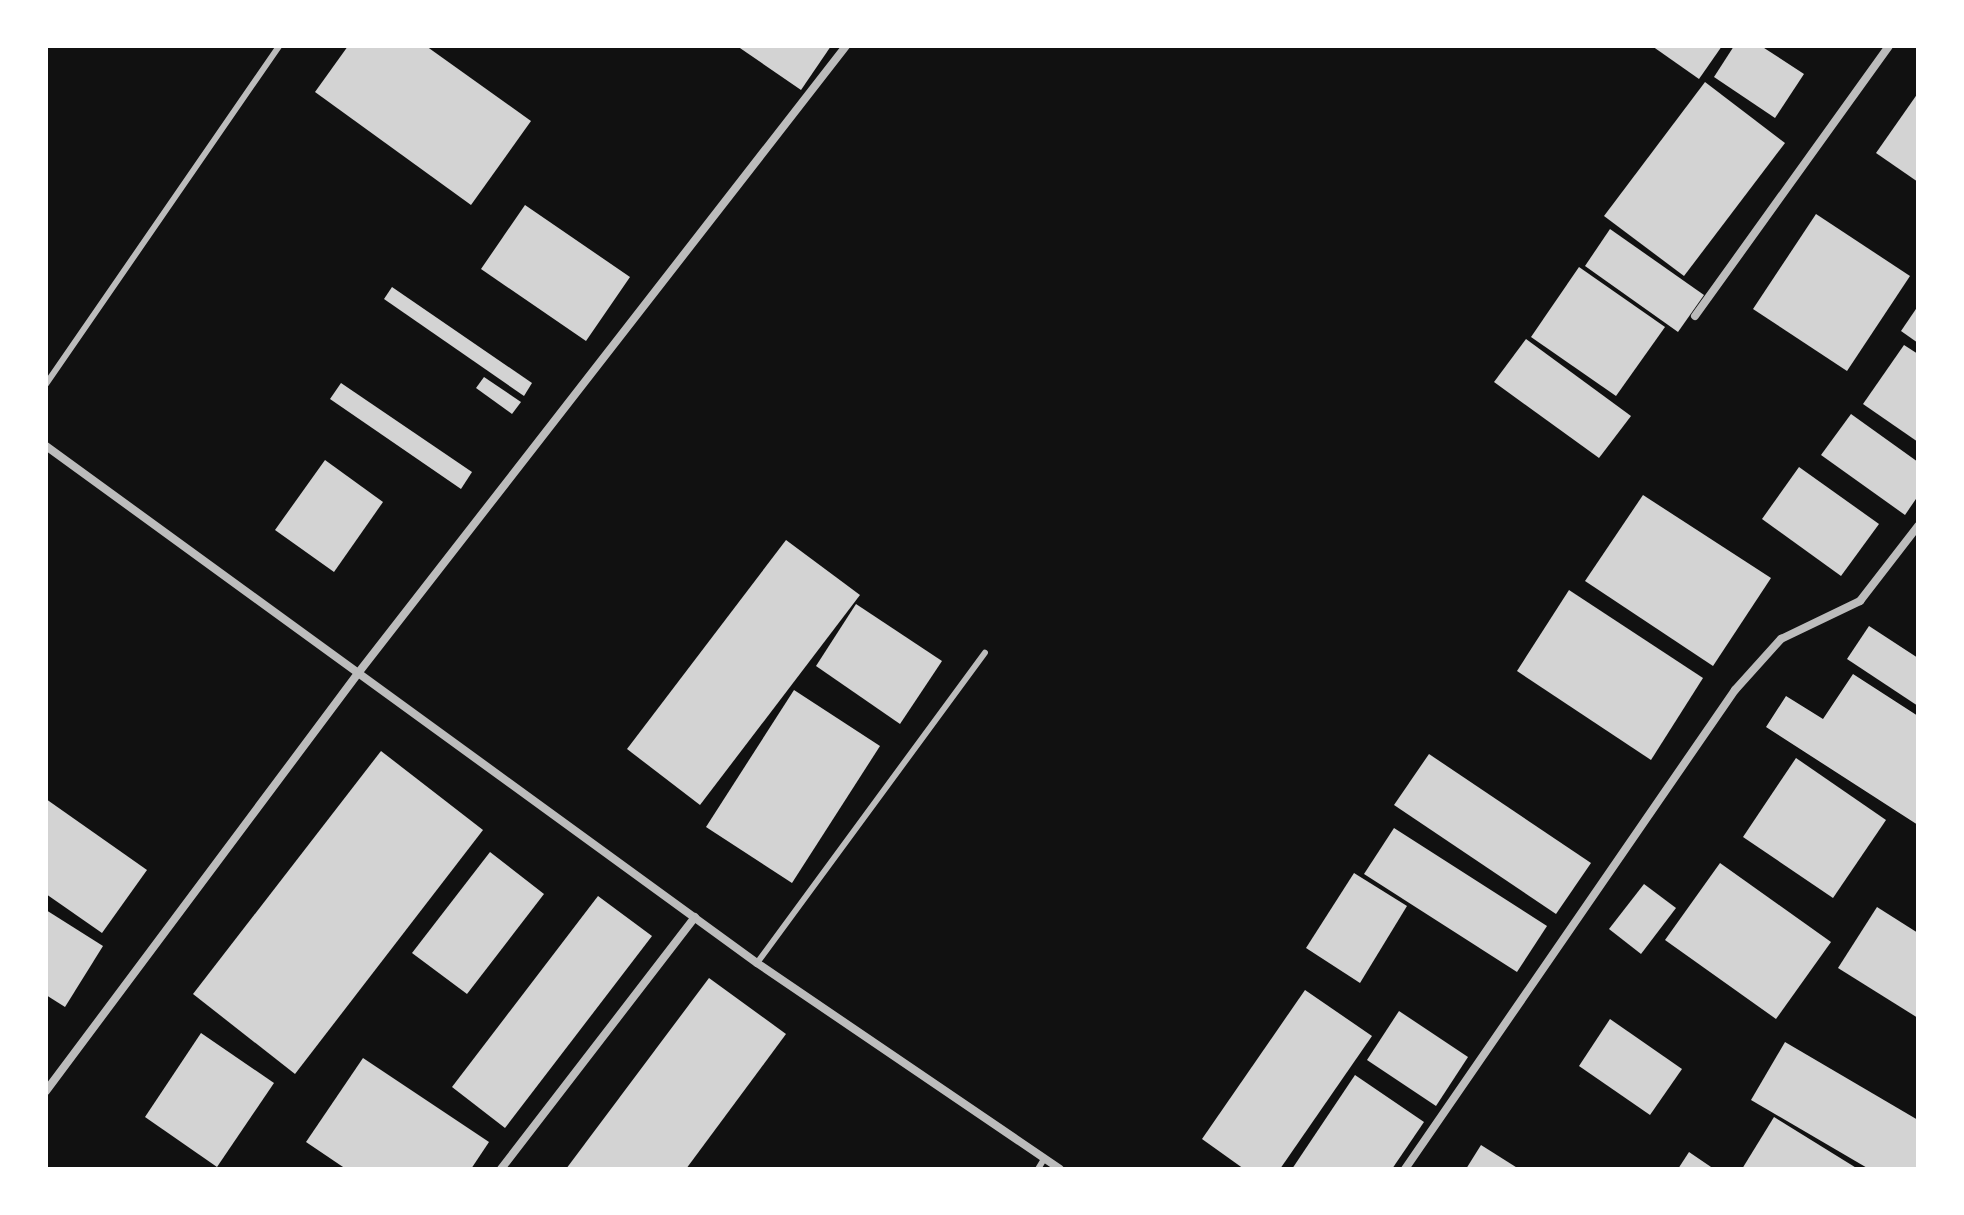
<!DOCTYPE html>
<html>
<head>
<meta charset="utf-8">
<style>
  body { margin:0 }
  #map { position:relative; width:1964px; height:1215px; overflow:hidden; background:#111; font-family:"Alegreya Sans",sans-serif }
  div>[style] { position:absolute }
  .building>* { inset:0; background:#d3d3d3 }
  .service>* { height:6px; margin:-3px; padding:0 3px; transform-origin:3px; border-radius:3px; background:#bcbcbc }
  .minor>* { height:8px; margin:-4px; padding:0 4px; transform-origin:4px; border-radius:4px; background:#bcbcbc }
  span { translate:-50% -50%; white-space:nowrap; text-align:center; line-height:1.15; -webkit-text-stroke:6px #fff; paint-order:stroke }
  .frame { position:absolute; inset:0; border:48px solid #fff; pointer-events:none }
</style>
</head>
<body>
<div id="map">
  <div class="building">
    <div style="clip-path:polygon(348px 46px,426px 46px,531px 121px,471px 205px,315px 92px)"></div>
    <div style="clip-path:polygon(737px 46px,831px 46px,801px 90px)"></div>
    <div style="clip-path:polygon(1652px 46px,1722px 46px,1699px 79px)"></div>
    <div style="clip-path:polygon(1734px 46px,1761px 46px,1804px 74px,1775px 118px,1714px 77px)"></div>
    <div style="clip-path:polygon(1705px 82px,1785px 143px,1684px 276px,1604px 216px)"></div>
    <div style="clip-path:polygon(1918px 93px,1918px 182px,1876px 153px)"></div>
    <div style="clip-path:polygon(525px 205px,630px 277px,586px 341px,481px 269px)"></div>
    <div style="clip-path:polygon(1816px 214px,1910px 276px,1847px 371px,1753px 309px)"></div>
    <div style="clip-path:polygon(1610px 229px,1704px 295px,1678px 332px,1585px 266px)"></div>
    <div style="clip-path:polygon(1579px 267px,1665px 327px,1616px 396px,1531px 337px)"></div>
    <div style="clip-path:polygon(392px 287px,532px 383px,524px 396px,384px 299px)"></div>
    <div style="clip-path:polygon(1918px 306px,1918px 343px,1901px 331px)"></div>
    <div style="clip-path:polygon(1526px 339px,1631px 416px,1599px 458px,1494px 382px)"></div>
    <div style="clip-path:polygon(1904px 345px,1918px 354px,1918px 442px,1863px 404px)"></div>
    <div style="clip-path:polygon(484px 377px,521px 402px,512px 414px,476px 388px)"></div>
    <div style="clip-path:polygon(341px 383px,472px 472px,461px 489px,330px 399px)"></div>
    <div style="clip-path:polygon(1851px 414px,1918px 462px,1918px 496px,1905px 515px,1821px 455px)"></div>
    <div style="clip-path:polygon(325px 460px,383px 502px,334px 572px,275px 530px)"></div>
    <div style="clip-path:polygon(1799px 467px,1879px 524px,1841px 576px,1762px 519px)"></div>
    <div style="clip-path:polygon(1643px 495px,1771px 578px,1713px 666px,1585px 581px)"></div>
    <div style="clip-path:polygon(786px 540px,860px 595px,700px 805px,627px 749px)"></div>
    <div style="clip-path:polygon(1569px 590px,1703px 678px,1651px 760px,1517px 671px)"></div>
    <div style="clip-path:polygon(856px 604px,942px 661px,900px 724px,816px 666px)"></div>
    <div style="clip-path:polygon(1869px 626px,1918px 658px,1918px 706px,1847px 659px)"></div>
    <div style="clip-path:polygon(1853px 674px,1918px 716px,1918px 825px,1766px 727px,1786px 696px,1823px 719px)"></div>
    <div style="clip-path:polygon(794px 690px,880px 746px,792px 883px,706px 827px)"></div>
    <div style="clip-path:polygon(381px 751px,483px 830px,295px 1074px,193px 994px)"></div>
    <div style="clip-path:polygon(1429px 754px,1591px 863px,1556px 914px,1394px 805px)"></div>
    <div style="clip-path:polygon(1796px 758px,1886px 820px,1833px 898px,1743px 837px)"></div>
    <div style="clip-path:polygon(46px 799px,147px 870px,102px 933px,46px 894px)"></div>
    <div style="clip-path:polygon(1394px 828px,1547px 926px,1517px 972px,1364px 874px)"></div>
    <div style="clip-path:polygon(490px 852px,544px 894px,467px 994px,412px 953px)"></div>
    <div style="clip-path:polygon(1720px 863px,1831px 942px,1776px 1019px,1665px 940px)"></div>
    <div style="clip-path:polygon(1354px 873px,1407px 906px,1360px 983px,1306px 948px)"></div>
    <div style="clip-path:polygon(1644px 884px,1676px 908px,1641px 954px,1609px 929px)"></div>
    <div style="clip-path:polygon(598px 896px,652px 936px,505px 1128px,452px 1087px)"></div>
    <div style="clip-path:polygon(1877px 907px,1918px 933px,1918px 1018px,1838px 968px)"></div>
    <div style="clip-path:polygon(46px 910px,103px 946px,65px 1007px,46px 995px)"></div>
    <div style="clip-path:polygon(709px 978px,786px 1034px,686px 1169px,566px 1169px)"></div>
    <div style="clip-path:polygon(1305px 990px,1372px 1036px,1280px 1169px,1244px 1169px,1202px 1139px)"></div>
    <div style="clip-path:polygon(1399px 1011px,1468px 1057px,1436px 1106px,1367px 1060px)"></div>
    <div style="clip-path:polygon(1610px 1019px,1682px 1069px,1650px 1115px,1579px 1066px)"></div>
    <div style="clip-path:polygon(201px 1033px,274px 1083px,217px 1167px,145px 1117px)"></div>
    <div style="clip-path:polygon(1785px 1042px,1918px 1120px,1918px 1169px,1869px 1169px,1751px 1100px)"></div>
    <div style="clip-path:polygon(363px 1058px,489px 1142px,471px 1169px,346px 1169px,306px 1142px)"></div>
    <div style="clip-path:polygon(1355px 1075px,1424px 1122px,1392px 1169px,1292px 1169px)"></div>
    <div style="clip-path:polygon(1774px 1117px,1858px 1169px,1742px 1169px)"></div>
    <div style="clip-path:polygon(1481px 1145px,1519px 1169px,1466px 1169px)"></div>
    <div style="clip-path:polygon(1689px 1152px,1714px 1169px,1678px 1169px)"></div>
  </div>
  <div class="service">
    <div style="left:46px;top:384px;width:411px;rotate:-55.4deg"></div>
    <div style="left:757px;top:963px;width:385px;rotate:-53.7deg"></div>
    <div style="left:1038px;top:1169px;width:12px;rotate:-59deg"></div>
  </div>
  <div class="minor">
    <div style="left:1695px;top:316px;width:332px;rotate:-54.3deg"></div>
    <div style="left:46px;top:446px;width:879px;rotate:36.02deg"></div>
    <div style="left:757px;top:963px;width:366px;rotate:34.2deg"></div>
    <div style="left:46px;top:1091px;width:523px;rotate:-53.24deg"></div>
    <div style="left:359px;top:672px;width:793px;rotate:-52.12deg"></div>
    <div style="left:501px;top:1169px;width:318px;rotate:-52.4deg"></div>
    <div style="left:1405px;top:1169px;width:582px;rotate:-55.44deg"></div>
    <div style="left:1735px;top:690px;width:69px;rotate:-48deg"></div>
    <div style="left:1781px;top:639px;width:88px;rotate:-25.7deg"></div>
    <div style="left:1860px;top:601px;width:95px;rotate:-52.3deg"></div>
  </div>
  <div class="frame"></div>
</div>
</body>
</html>
